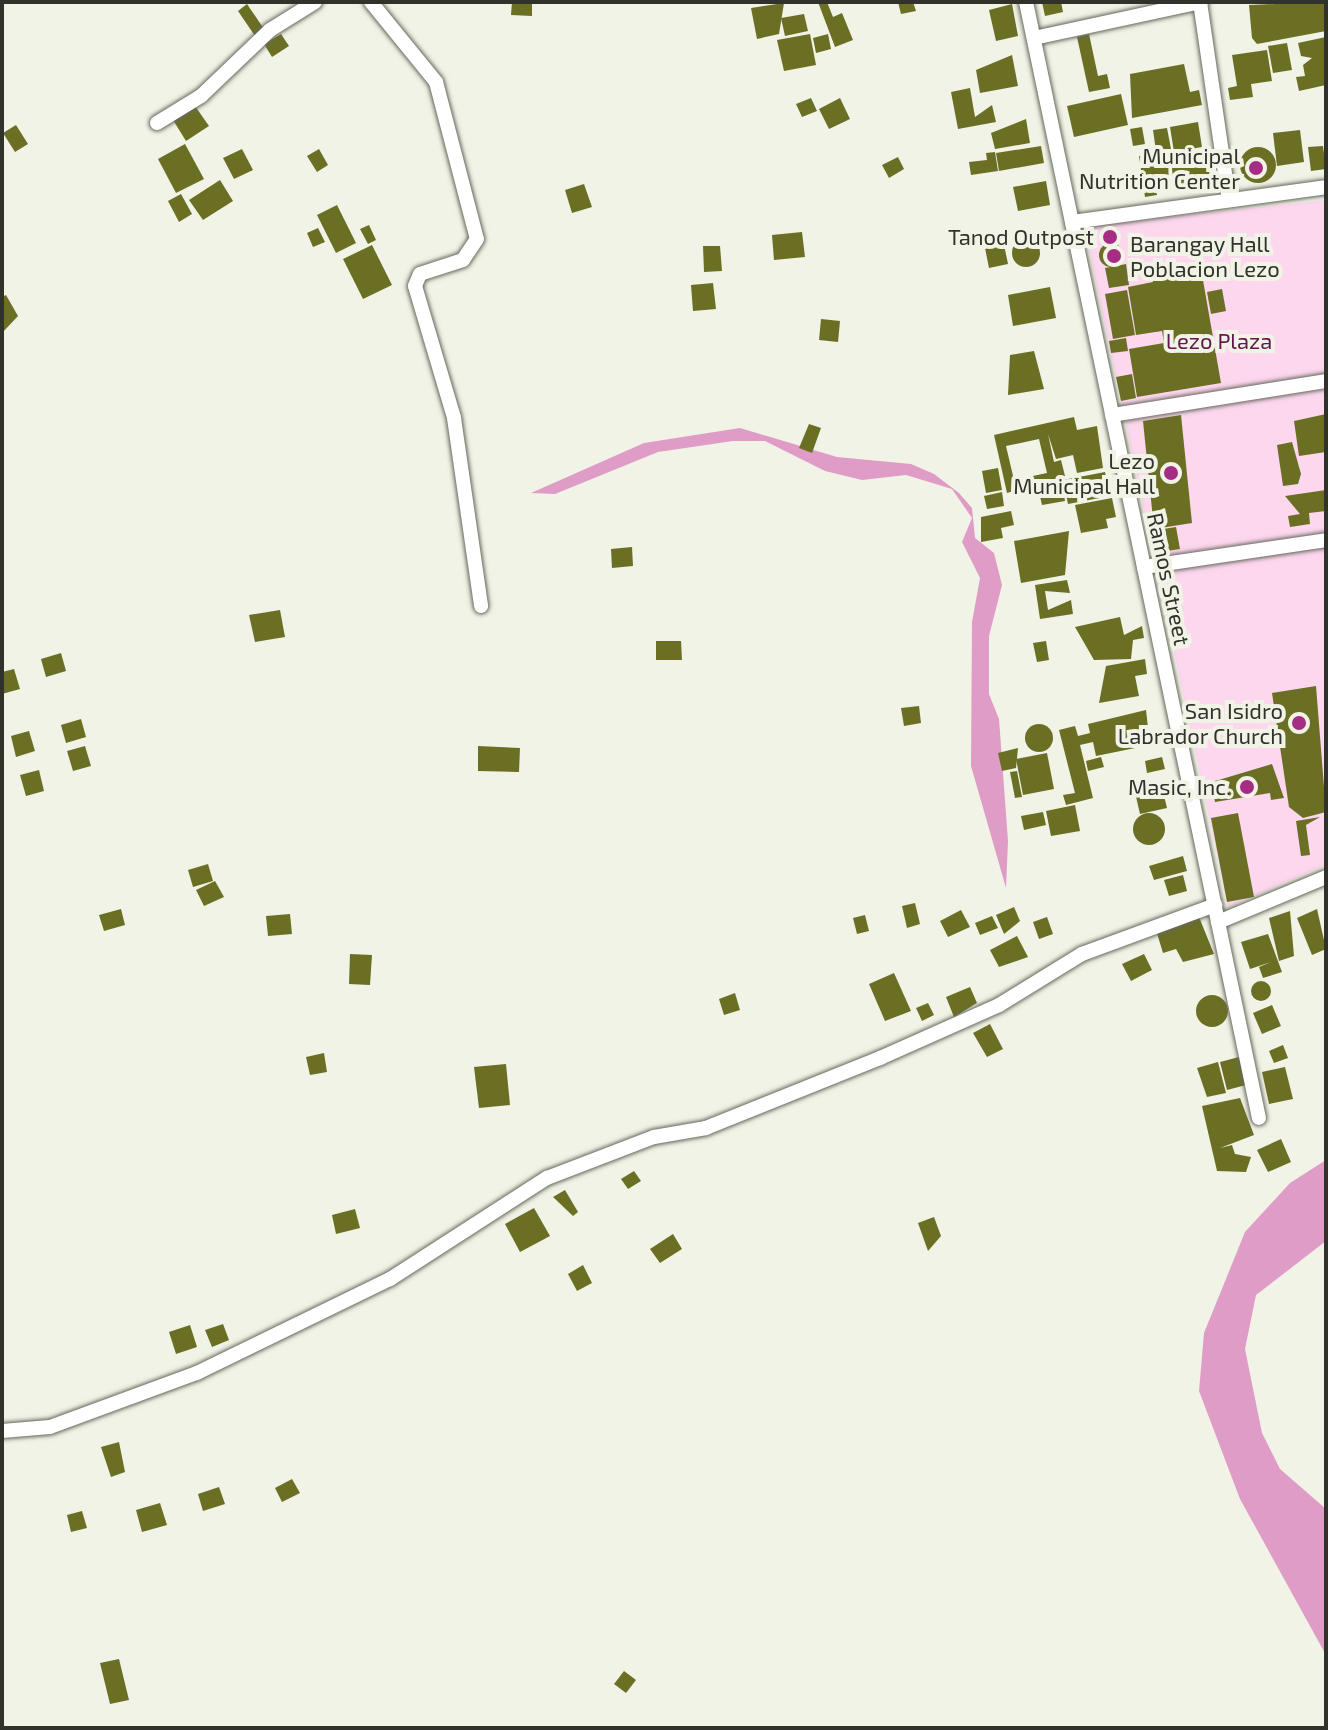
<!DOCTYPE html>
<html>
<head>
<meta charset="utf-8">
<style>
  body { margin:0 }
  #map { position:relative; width:1328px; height:1730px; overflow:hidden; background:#f1f3e6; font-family:"Exo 2",sans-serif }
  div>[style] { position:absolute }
  .green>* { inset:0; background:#fdd7ee }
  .water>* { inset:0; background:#df9cc6 }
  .building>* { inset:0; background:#6b6f24 }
  .round { border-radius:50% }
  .roads { filter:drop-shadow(0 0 2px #67685d) drop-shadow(0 0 2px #67685d) }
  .minor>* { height:14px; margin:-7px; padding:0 7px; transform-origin:7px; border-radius:7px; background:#fff }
  .dots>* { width:22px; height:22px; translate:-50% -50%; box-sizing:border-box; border:4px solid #f1f3e6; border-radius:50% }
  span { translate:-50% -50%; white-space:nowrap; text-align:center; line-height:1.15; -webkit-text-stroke:8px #f1f3e6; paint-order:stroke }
  .poi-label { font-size:22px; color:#32322d }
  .right { translate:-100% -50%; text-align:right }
  .left { translate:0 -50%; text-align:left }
  .park-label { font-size:22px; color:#64174f }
  .street-label { font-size:22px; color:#32322d }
  .frame { position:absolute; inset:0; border:4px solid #32322d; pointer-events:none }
</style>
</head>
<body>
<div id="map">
  <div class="green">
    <div style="clip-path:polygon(1326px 200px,1326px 865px,1228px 907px,1084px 226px)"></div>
  </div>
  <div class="water">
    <div style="clip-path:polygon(740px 428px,837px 457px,911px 464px,934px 474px,959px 493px,972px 508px,975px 538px,994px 553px,1002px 585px,989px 636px,989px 694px,999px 719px,1008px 841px,1006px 888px,971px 766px,972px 622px,980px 578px,962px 542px,972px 518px,952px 489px,906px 475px,862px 480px,825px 471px,765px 441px,733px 441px,658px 452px,555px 494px,531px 493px,644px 443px)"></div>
    <div style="clip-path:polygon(1326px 1160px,1326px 1241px,1256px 1295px,1245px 1349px,1262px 1433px,1280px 1469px,1326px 1509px,1326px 1655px,1240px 1499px,1199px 1391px,1204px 1333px,1245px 1232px,1290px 1183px)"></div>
  </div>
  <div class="building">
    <div style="clip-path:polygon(512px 2px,532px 2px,532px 16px,511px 15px)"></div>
    <div style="clip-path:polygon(818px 2px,827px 2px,833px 17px,842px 13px,853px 40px,835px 47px)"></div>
    <div style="clip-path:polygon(898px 2px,913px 2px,916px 11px,901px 14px)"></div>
    <div style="clip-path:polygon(1042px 2px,1061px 2px,1063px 12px,1045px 16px)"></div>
    <div style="clip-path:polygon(1326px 2px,1326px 31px,1257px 44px,1252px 38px,1249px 5px)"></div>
    <div style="clip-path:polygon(784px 3px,779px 34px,757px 39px,751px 8px)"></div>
    <div style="clip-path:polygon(247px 4px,264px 29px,255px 36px,238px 11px)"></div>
    <div style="clip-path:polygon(1012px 4px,1018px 36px,996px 41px,989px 10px)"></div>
    <div style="clip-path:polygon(804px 14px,808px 31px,785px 36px,781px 18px)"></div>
    <div style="clip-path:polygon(281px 34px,289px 46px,272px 57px,264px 44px)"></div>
    <div style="clip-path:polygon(810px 34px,816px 65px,784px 71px,777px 40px)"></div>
    <div style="clip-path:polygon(828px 34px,831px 49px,816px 53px,813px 38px)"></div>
    <div style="clip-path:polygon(1089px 34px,1098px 76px,1107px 74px,1110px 88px,1089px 92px,1077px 37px)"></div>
    <div style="clip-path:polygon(1326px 37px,1326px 85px,1299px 91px,1296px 77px,1305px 76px,1303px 65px,1312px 58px,1301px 56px,1298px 43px)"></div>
    <div style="clip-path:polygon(1287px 43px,1292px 70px,1273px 73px,1268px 46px)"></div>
    <div style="clip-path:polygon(1267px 50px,1272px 81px,1251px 84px,1253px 97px,1230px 100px,1228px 88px,1237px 86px,1232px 55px)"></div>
    <div style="clip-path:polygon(1012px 55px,1018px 86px,980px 93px,976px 70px)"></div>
    <div style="clip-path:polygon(1184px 64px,1190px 92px,1199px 90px,1202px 105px,1132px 118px,1130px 74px)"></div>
    <div style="clip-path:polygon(970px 88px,975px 117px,992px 105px,996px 122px,958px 129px,951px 92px)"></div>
    <div style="clip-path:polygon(1121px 94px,1128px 125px,1074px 137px,1067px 106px)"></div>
    <div style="clip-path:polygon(811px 98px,817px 111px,802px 117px,796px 104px)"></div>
    <div style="clip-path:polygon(840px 98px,850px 119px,829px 129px,819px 109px)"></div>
    <div style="clip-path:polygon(195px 106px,209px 126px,186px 141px,173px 120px)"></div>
    <div style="clip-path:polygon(1026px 119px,1030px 143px,995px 149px,991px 133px)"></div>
    <div style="clip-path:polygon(1198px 122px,1202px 147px,1174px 152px,1170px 127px)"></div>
    <div style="clip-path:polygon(16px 125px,28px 144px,15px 152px,3px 133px)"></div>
    <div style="clip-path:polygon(1142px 127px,1145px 144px,1133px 146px,1130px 129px)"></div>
    <div style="clip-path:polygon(1167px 128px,1171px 149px,1156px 151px,1153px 130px)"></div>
    <div style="clip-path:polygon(1300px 130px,1304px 162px,1277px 166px,1273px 133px)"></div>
    <div style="clip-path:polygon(185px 144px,204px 179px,176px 193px,158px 159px)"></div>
    <div style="clip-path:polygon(1041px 146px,1044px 163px,999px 171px,996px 153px)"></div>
    <div style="clip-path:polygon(1323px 146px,1326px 169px,1311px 171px,1308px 147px)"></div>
    <div class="round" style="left:1240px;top:147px;width:36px;height:36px"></div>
    <div style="clip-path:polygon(242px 149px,253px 170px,234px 179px,223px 158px)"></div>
    <div style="clip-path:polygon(319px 149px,328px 165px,317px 172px,307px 156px)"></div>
    <div class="round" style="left:1172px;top:150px;width:38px;height:38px"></div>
    <div style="clip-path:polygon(1168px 152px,1169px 193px,1155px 185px,1157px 195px,1145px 197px,1139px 156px,1150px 154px,1152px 164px)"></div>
    <div style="clip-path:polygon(986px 153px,995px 152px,998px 171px,971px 175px,969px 162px,987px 160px)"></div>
    <div style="clip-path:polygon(898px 157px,904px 169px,889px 178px,882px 165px)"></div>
    <div style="clip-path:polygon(220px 180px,233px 201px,203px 220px,189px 200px)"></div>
    <div style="clip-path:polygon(1046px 181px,1050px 205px,1018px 211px,1013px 187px)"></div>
    <div style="clip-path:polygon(584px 184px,592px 207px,572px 213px,565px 190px)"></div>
    <div style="clip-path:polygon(181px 194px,192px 214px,179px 222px,168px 201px)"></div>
    <div style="clip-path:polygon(337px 205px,356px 243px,336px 253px,317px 215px)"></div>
    <div style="clip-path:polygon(369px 225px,376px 240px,368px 244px,360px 229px)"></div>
    <div style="clip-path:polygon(318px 228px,325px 242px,313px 247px,307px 233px)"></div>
    <div style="clip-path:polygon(1118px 229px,1120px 241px,1102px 244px,1100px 232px)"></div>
    <div style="clip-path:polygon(802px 232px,805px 257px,774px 260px,772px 235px)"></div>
    <div class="round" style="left:1012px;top:239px;width:28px;height:28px"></div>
    <div style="clip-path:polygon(1003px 240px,1008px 264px,989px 268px,984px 243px)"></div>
    <div class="round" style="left:1099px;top:243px;width:24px;height:24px"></div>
    <div style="clip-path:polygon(372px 245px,392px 285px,363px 299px,343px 259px)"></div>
    <div style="clip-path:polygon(703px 246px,720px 246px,722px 271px,704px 272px)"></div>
    <div style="clip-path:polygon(1200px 263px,1221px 383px,1137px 397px,1129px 349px,1164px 343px,1162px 331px,1136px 335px,1128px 287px,1153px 282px,1151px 271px)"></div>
    <div style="clip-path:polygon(1126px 264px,1129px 285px,1109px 288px,1105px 268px)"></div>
    <div style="clip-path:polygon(713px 283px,716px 309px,693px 311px,691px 285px)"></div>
    <div style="clip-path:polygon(1050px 287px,1056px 318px,1013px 326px,1008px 295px)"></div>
    <div style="clip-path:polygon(1222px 289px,1226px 311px,1211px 314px,1207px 292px)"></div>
    <div style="clip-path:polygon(1127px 290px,1135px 335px,1113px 339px,1105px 294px)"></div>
    <div style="clip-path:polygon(6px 295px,18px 316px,2px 333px,2px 297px)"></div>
    <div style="clip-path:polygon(821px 319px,840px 321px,838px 342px,819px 340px)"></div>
    <div style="clip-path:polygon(1126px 338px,1128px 351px,1111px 353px,1109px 341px)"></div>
    <div style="clip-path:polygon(1034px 351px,1044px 389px,1008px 395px,1010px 355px)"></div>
    <div style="clip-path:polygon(1132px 374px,1136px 398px,1121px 401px,1116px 377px)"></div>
    <div style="clip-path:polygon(1326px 414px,1326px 452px,1299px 456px,1294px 421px)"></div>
    <div style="clip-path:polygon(1181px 415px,1192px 523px,1154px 529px,1143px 421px)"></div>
    <div style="clip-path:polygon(evenodd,1074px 417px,1077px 430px,1097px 426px,1103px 468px,1077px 473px,1073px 455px,1056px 459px,1048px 434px,1054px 462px,1061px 460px,1065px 476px,1007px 493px,994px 435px,1074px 417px,1039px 439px,1047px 473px,1014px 480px,1006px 446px,1039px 439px)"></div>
    <div style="clip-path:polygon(809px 424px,821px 428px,812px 453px,799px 448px)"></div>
    <div style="clip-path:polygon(1292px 442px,1301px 474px,1298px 484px,1283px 486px,1277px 445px)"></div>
    <div style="clip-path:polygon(998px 468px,1002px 490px,986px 493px,982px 471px)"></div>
    <div style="clip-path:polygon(1105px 472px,1110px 496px,1068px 504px,1063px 480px)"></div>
    <div style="clip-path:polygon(1063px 488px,1065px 501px,1042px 505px,1039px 492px)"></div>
    <div style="clip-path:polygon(1326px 490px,1326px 511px,1309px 513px,1310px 524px,1290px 527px,1288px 516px,1300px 514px,1285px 496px)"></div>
    <div style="clip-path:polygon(1002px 492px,1004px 506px,987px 509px,984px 496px)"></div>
    <div style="clip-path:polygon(1112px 498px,1116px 517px,1106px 519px,1108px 528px,1081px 533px,1075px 505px)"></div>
    <div style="clip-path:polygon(1011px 511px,1014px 525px,1001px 528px,1003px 538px,981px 542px,981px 517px)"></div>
    <div style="clip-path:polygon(1176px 527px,1180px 549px,1154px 553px,1151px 531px)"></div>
    <div style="clip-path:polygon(1069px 531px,1065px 575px,1021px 583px,1014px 541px)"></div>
    <div style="clip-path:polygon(632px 547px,633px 566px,612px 568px,611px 549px)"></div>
    <div style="clip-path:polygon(1067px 580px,1070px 593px,1045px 591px,1048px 610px,1071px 600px,1073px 614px,1040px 619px,1035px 585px)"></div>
    <div style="clip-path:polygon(280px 610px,285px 637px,255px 642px,249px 615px)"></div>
    <div style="clip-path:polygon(1120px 617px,1124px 635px,1142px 626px,1144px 638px,1133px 640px,1131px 659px,1094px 660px,1075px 627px)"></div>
    <div style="clip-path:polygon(656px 641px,681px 641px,682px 660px,656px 660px)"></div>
    <div style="clip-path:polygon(1046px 641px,1049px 660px,1037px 662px,1033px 643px)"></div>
    <div style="clip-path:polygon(61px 653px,66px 671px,46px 677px,41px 659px)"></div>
    <div style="clip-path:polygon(1145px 659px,1147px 674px,1135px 676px,1139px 696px,1099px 703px,1106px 666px)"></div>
    <div style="clip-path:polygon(14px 669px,20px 689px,2px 694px,2px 672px)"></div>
    <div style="clip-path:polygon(1316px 686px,1326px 812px,1303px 818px,1289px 807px,1272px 693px)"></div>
    <div style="clip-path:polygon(919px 706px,921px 723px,904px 726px,901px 708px)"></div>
    <div style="clip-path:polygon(1146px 710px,1150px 745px,1096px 756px,1093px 742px,1080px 745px,1093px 798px,1066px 805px,1063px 795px,1075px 793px,1059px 730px,1075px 726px,1078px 736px,1090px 733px,1088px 724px)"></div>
    <div style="clip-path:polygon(81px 719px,86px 737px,66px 743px,61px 725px)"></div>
    <div class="round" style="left:1025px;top:724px;width:28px;height:28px"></div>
    <div style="clip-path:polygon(29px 731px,35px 751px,16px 757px,11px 736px)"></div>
    <div style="clip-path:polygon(85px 746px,91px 766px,73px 771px,67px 751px)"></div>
    <div style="clip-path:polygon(478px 746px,520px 748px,519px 772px,478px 771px)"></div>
    <div style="clip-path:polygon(1018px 748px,1016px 768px,1002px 771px,998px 753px)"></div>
    <div style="clip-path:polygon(1047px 753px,1054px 789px,1023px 795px,1016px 759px)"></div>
    <div style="clip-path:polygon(1101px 757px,1104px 767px,1088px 771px,1086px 761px)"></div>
    <div style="clip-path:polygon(1162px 757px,1165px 769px,1147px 773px,1145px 761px)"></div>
    <div style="clip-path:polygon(1272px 764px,1284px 798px,1271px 800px,1270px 793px,1215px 802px,1212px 782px)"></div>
    <div style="clip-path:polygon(39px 770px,44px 791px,26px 796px,20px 775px)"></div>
    <div style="clip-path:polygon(1017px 771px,1022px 797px,1015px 798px,1010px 772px)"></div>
    <div style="clip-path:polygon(1161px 783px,1167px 808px,1140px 814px,1134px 788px)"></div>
    <div style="clip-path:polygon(1075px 805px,1080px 831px,1051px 836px,1046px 811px)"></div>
    <div style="clip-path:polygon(1043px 812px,1046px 825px,1024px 830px,1021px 816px)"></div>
    <div style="clip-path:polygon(1238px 813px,1254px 897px,1227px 902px,1211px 818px)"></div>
    <div class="round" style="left:1133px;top:813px;width:32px;height:32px"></div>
    <div style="clip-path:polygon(1320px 817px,1306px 825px,1310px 855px,1301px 856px,1296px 821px)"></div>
    <div style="clip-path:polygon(1183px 856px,1187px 871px,1154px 880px,1149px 866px)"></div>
    <div style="clip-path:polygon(208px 864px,213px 881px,193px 887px,188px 870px)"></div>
    <div style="clip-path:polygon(1183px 875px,1187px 891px,1169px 896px,1164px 880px)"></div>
    <div style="clip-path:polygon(215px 881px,224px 897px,204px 906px,196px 890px)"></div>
    <div style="clip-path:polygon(915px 903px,920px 924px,907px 928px,902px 906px)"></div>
    <div style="clip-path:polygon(1014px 907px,1020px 921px,1004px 934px,996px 915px)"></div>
    <div style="clip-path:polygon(121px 909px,125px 925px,104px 931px,99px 915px)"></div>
    <div style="clip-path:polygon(1317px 909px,1326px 949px,1312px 955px,1297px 918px)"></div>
    <div style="clip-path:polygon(961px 910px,970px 927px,948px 937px,940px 921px)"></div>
    <div style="clip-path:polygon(1290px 911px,1294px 956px,1279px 961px,1269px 918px)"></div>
    <div style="clip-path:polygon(290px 914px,292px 934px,268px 936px,266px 916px)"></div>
    <div style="clip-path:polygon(865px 915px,869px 931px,857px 934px,853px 918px)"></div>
    <div style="clip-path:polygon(992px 916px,998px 928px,980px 935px,975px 923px)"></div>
    <div style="clip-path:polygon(1047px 917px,1053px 934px,1039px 939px,1033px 922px)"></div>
    <div style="clip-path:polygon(1199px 917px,1214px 954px,1183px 962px,1176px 949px,1163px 953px,1156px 930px)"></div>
    <div style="clip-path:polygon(1268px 934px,1282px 972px,1263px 978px,1259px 967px,1271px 962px,1250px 969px,1241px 942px)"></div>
    <div style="clip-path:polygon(1017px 936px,1028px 957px,999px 967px,990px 950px)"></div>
    <div style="clip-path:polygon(350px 954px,372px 955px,370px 985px,349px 984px)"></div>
    <div style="clip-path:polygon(1144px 954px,1152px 970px,1131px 981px,1122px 964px)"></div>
    <div style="clip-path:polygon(894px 973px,911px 1011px,885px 1021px,869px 984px)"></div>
    <div class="round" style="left:1251px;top:981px;width:20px;height:20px"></div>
    <div style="clip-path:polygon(970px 987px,977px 1003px,954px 1017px,946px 997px)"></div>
    <div style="clip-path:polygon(735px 993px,740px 1010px,724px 1015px,719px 999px)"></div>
    <div class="round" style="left:1196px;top:995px;width:32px;height:32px"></div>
    <div style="clip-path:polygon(928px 1003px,934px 1015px,922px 1021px,916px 1008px)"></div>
    <div style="clip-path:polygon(1272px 1005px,1281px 1026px,1262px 1034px,1253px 1013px)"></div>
    <div style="clip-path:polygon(990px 1024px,1003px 1049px,987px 1057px,973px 1033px)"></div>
    <div style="clip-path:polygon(1283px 1045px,1288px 1058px,1274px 1063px,1269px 1051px)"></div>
    <div style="clip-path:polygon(324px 1053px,327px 1072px,310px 1075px,306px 1057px)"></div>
    <div style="clip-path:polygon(1239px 1057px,1246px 1085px,1227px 1090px,1220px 1062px)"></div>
    <div style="clip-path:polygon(1218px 1062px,1226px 1093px,1207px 1097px,1197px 1068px)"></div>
    <div style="clip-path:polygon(506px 1064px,510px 1105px,479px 1108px,474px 1067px)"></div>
    <div style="clip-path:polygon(1285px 1067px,1293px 1099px,1269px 1104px,1262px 1072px)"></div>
    <div style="clip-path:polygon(1240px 1098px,1254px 1135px,1220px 1148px,1232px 1145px,1235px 1154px,1251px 1157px,1246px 1172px,1217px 1171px,1202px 1106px)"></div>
    <div style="clip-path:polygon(1281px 1139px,1291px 1162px,1268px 1172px,1257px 1150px)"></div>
    <div style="clip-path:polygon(634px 1171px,641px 1181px,628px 1189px,621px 1179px)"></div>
    <div style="clip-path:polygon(565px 1190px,578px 1212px,573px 1216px,553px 1197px)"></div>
    <div style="clip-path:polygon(534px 1208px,550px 1236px,520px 1252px,505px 1224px)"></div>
    <div style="clip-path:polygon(355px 1209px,360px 1228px,336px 1234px,332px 1215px)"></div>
    <div style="clip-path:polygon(934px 1217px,941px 1236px,928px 1251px,918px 1223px)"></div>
    <div style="clip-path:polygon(673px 1234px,682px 1249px,660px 1263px,650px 1249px)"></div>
    <div style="clip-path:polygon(583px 1265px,592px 1283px,577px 1291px,568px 1274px)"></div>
    <div style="clip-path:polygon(223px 1324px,229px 1340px,212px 1347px,205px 1330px)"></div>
    <div style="clip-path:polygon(190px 1325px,197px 1347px,176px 1354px,169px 1332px)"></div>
    <div style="clip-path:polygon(119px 1442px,125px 1472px,111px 1477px,101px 1447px)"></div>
    <div style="clip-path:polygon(292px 1479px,300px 1493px,282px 1502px,275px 1488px)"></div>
    <div style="clip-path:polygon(219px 1487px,225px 1504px,203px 1511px,198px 1494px)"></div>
    <div style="clip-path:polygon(160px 1503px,167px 1525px,142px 1532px,136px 1510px)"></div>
    <div style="clip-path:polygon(82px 1511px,87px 1528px,71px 1532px,67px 1515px)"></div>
    <div style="clip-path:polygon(119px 1659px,129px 1700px,110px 1704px,100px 1663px)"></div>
    <div style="clip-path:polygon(624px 1671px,636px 1680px,626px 1693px,614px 1684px)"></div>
  </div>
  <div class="roads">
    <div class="minor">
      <div style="left:371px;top:2px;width:103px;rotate:50.9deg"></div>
      <div style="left:436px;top:82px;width:162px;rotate:75.4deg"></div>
      <div style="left:477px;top:239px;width:25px;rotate:124deg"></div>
      <div style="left:463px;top:260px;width:45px;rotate:162deg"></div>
      <div style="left:420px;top:274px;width:13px;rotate:113deg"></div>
      <div style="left:415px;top:286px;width:138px;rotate:73.5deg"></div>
      <div style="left:454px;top:418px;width:190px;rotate:81.8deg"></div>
      <div style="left:1026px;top:2px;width:1140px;rotate:78.21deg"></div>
      <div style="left:1200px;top:2px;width:200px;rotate:81.7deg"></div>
      <div style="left:1034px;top:38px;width:171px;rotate:-12.2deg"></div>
      <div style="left:157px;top:123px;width:52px;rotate:-31.5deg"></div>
      <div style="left:201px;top:96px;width:95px;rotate:-43.7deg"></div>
      <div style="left:270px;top:30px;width:53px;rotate:-31.9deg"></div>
      <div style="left:1072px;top:222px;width:256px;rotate:-7.8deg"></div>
      <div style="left:1112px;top:415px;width:217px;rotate:-9deg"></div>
      <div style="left:1144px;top:567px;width:184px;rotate:-8.4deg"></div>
      <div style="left:1218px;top:922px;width:117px;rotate:-22.6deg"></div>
      <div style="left:2px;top:1431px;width:48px;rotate:-4.8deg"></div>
      <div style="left:50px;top:1427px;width:157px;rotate:-20.2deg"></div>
      <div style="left:197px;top:1373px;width:215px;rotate:-26deg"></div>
      <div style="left:390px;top:1279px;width:187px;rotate:-32.8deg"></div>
      <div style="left:547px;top:1178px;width:115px;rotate:-21deg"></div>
      <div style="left:654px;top:1137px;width:53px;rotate:-9.8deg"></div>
      <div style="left:706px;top:1128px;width:188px;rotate:-21.9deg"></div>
      <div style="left:880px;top:1058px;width:130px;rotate:-24deg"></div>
      <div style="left:999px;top:1005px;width:97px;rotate:-31.6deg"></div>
      <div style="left:1082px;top:954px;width:142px;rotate:-20.2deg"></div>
    </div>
  </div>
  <div class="dots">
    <div style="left:1256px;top:168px;background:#a52d84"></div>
    <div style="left:1110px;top:237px;background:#a52d84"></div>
    <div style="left:1114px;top:256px;background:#a52d84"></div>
    <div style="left:1171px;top:473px;background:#a52d84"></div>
    <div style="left:1299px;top:723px;background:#a52d84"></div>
    <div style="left:1247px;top:787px;background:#a52d84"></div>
  </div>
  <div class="poi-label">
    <span class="right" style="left:1240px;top:168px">Municipal<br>Nutrition Center</span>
    <span class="right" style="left:1094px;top:237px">Tanod Outpost</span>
    <span class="left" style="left:1130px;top:256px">Barangay Hall<br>Poblacion Lezo</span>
    <span class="right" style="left:1155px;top:473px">Lezo<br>Municipal Hall</span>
    <span class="right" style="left:1283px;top:723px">San Isidro<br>Labrador Church</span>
    <span class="right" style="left:1231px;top:787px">Masic, Inc.</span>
  </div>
  <div class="park-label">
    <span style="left:1219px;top:341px">Lezo Plaza</span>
  </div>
  <div class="street-label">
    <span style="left:1169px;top:579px;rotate:78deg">Ramos Street</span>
  </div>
  <div class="frame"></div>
</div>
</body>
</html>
